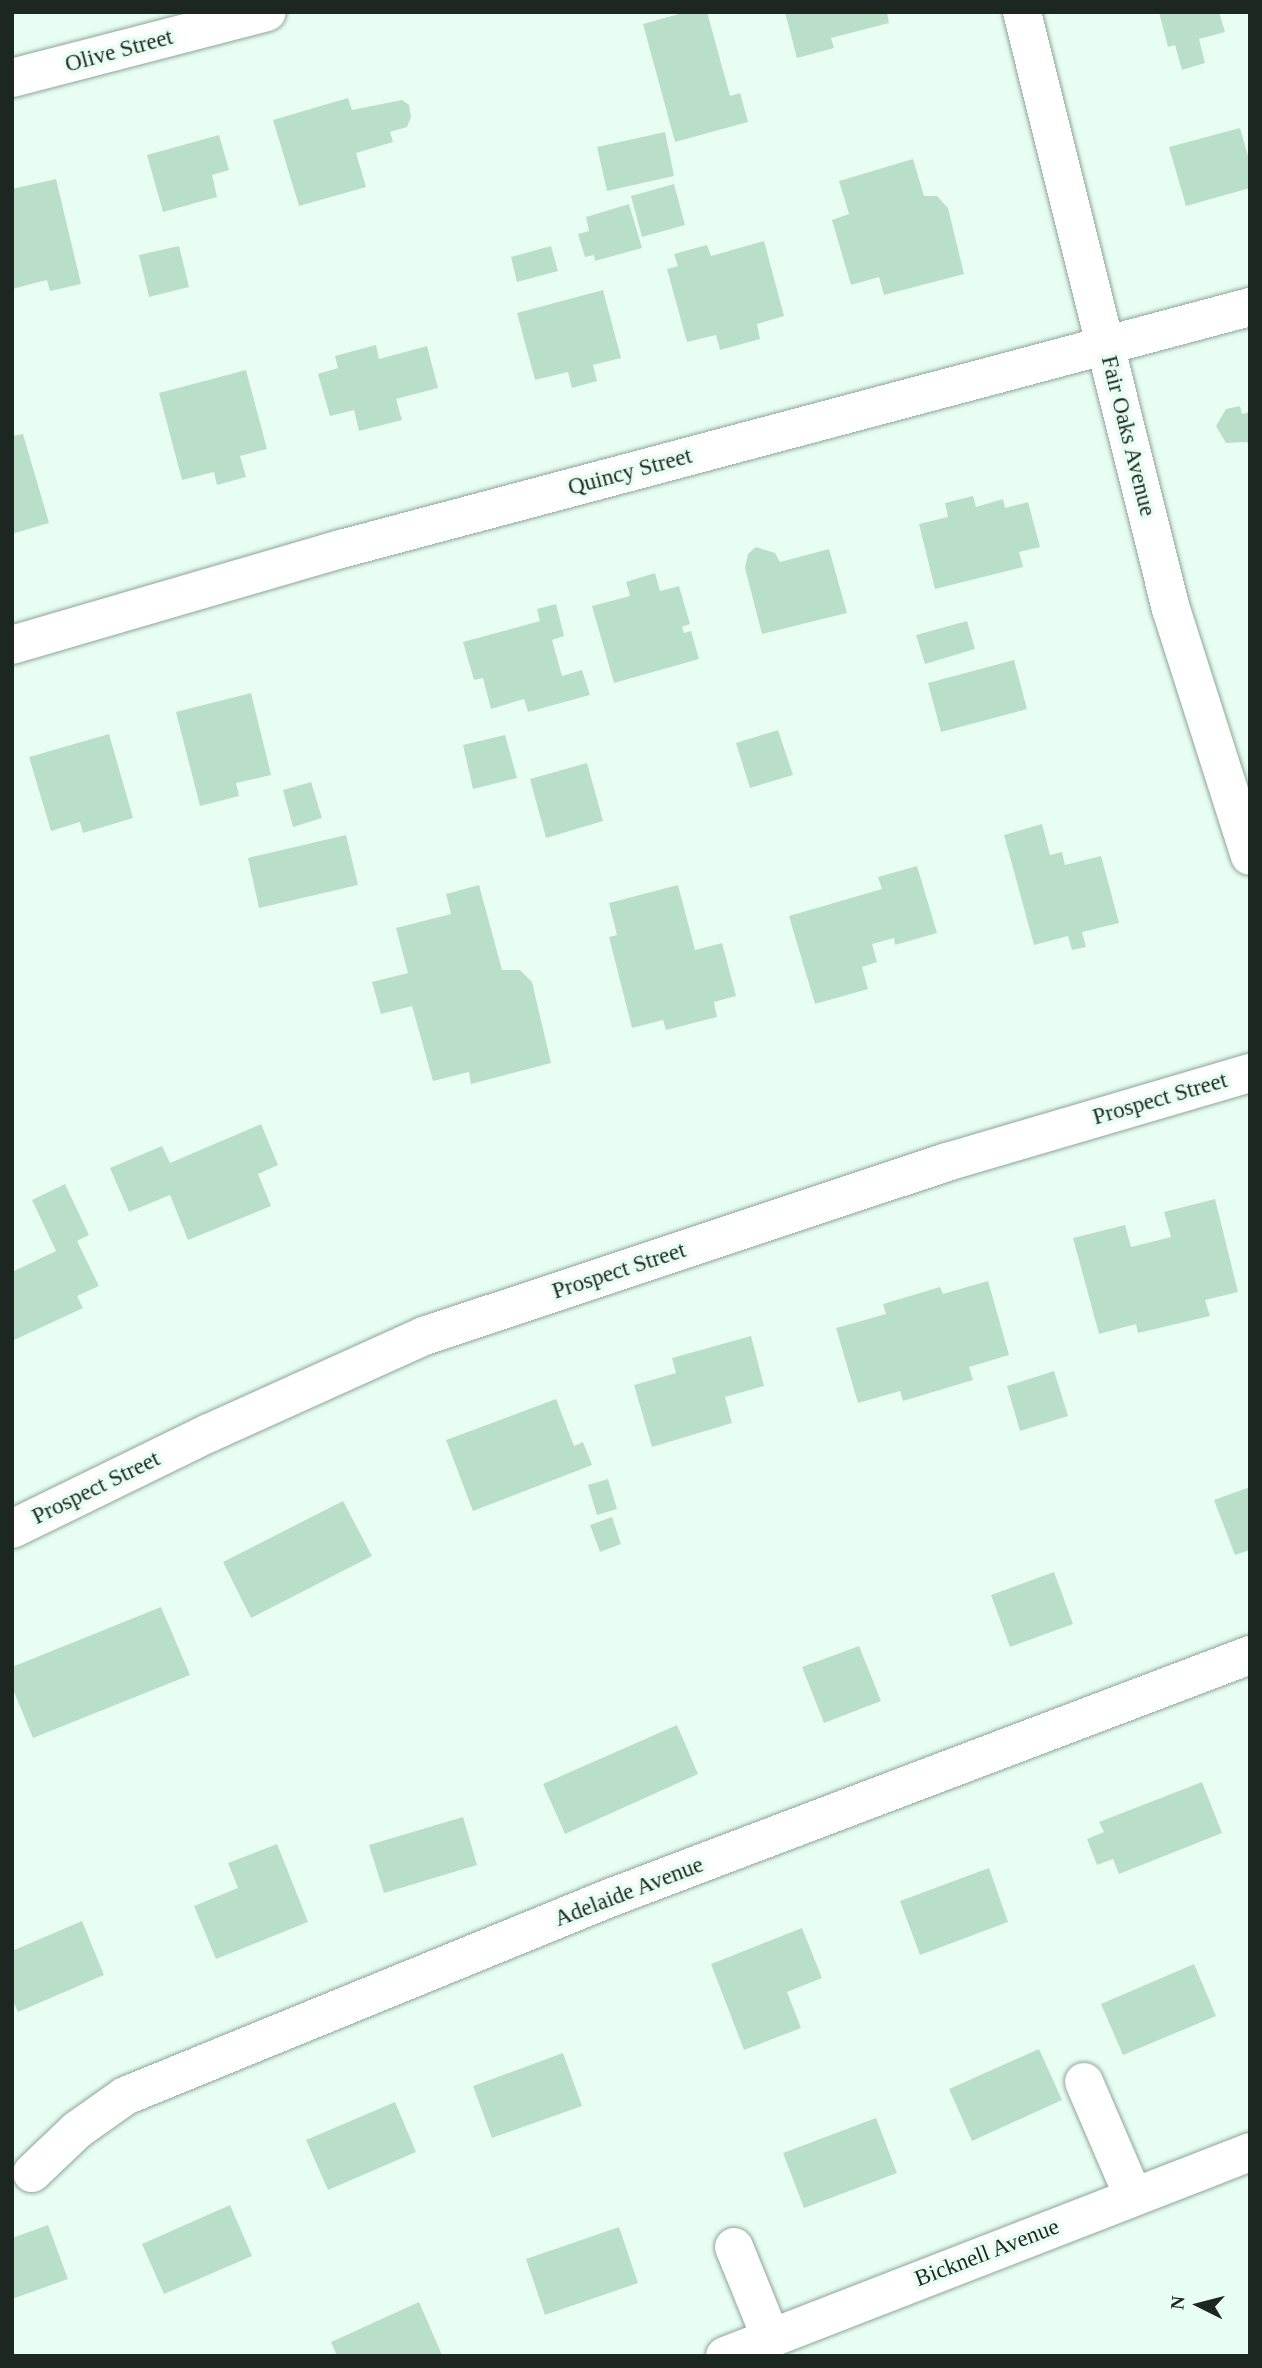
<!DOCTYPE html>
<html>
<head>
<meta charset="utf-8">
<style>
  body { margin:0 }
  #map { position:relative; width:1262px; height:2368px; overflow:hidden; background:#e8fef2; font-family:Georgia,serif }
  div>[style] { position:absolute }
  .building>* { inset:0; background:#b9dfcb }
  .roads { filter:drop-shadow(0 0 2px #8da699) drop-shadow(0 0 2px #8da699) }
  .minor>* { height:38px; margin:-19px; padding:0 19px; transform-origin:19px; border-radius:19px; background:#fff }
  span { translate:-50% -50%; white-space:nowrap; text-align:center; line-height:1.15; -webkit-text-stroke:7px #e8fef2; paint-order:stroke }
  .street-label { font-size:23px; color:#1d2722 }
  .frame { position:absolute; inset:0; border:14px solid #1d2722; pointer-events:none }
  .north { position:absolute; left:1164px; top:2270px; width:70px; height:70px; -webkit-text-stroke:5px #e8fef2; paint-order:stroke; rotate:276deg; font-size:19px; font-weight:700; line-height:28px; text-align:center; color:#1d2722 }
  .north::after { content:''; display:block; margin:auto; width:24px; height:32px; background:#1d2722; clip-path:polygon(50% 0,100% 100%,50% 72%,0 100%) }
</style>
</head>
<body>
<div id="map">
  <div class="building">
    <div style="clip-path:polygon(686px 12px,707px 12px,730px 96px,740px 93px,748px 122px,675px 142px,643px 24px)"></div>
    <div style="clip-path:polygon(785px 12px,887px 12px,889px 23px,831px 38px,834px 48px,797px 58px)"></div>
    <div style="clip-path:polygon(1159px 12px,1219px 12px,1225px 32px,1199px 39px,1205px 63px,1182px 70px,1175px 45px,1168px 47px)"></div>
    <div style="clip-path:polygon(348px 98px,352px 110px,402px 100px,409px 105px,411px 117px,407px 127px,390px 132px,393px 142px,356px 153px,366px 187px,299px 206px,273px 120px)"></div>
    <div style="clip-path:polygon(1240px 128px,1250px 163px,1250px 188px,1186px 206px,1169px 147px)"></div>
    <div style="clip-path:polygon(665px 132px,674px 176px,607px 191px,597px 147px)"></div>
    <div style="clip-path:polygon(219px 135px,229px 170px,212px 175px,217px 197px,163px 212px,147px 155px)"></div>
    <div style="clip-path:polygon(913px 159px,924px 196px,937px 196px,948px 208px,964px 274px,884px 295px,879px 277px,851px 285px,832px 220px,849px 214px,839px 181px)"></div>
    <div style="clip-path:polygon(56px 179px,81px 284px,50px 291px,47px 280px,12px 289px,12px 189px)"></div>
    <div style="clip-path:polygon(674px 184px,685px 225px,642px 237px,631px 196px)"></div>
    <div style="clip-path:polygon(629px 204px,642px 248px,595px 261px,594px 255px,585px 257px,578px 234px,589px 231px,586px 217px)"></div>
    <div style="clip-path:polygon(764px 241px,784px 316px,757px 324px,760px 339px,720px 350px,716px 335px,687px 342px,667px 269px,678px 266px,674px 254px,707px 245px,711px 256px)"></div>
    <div style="clip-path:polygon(179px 246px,189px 287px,149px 297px,139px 255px)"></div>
    <div style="clip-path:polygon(551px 246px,558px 271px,517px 282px,511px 257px)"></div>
    <div style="clip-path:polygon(603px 290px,621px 358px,593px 365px,597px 381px,572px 388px,568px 372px,535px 380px,517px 313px)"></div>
    <div style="clip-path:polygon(376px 345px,379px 359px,427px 346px,438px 388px,396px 399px,402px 420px,359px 431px,354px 410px,330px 416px,318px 374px,338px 368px,335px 356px)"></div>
    <div style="clip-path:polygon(246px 370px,267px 449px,240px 456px,246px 477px,217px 485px,214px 472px,182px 480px,159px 393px)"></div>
    <div style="clip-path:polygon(1240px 406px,1242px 414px,1250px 412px,1250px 448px,1247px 442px,1226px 443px,1216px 426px,1226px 409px)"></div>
    <div style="clip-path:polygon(23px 434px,49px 523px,12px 534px,12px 436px)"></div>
    <div style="clip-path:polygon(973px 496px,976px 507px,1003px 499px,1005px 508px,1028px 502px,1040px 547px,1019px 552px,1023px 567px,935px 589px,919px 524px,948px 517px,945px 503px)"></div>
    <div style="clip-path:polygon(756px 547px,775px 553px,780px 562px,829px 549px,847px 613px,762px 634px,745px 568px,748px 554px)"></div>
    <div style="clip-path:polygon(655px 573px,660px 591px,679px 586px,690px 624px,682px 627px,684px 633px,691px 631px,699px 659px,614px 683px,592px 606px,630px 596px,626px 582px)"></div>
    <div style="clip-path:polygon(556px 604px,564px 636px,552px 640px,562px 676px,582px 670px,590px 695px,528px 712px,524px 699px,491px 709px,483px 678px,474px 680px,463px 642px,540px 621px,537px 609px)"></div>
    <div style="clip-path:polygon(967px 621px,975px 649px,925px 664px,916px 635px)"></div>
    <div style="clip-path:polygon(1014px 660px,1027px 709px,941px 732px,928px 683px)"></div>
    <div style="clip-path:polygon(251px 693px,271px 775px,236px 783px,239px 796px,200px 806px,176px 712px)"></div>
    <div style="clip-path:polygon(778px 730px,793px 775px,750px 788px,736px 743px)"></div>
    <div style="clip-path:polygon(109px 734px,133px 818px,83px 833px,80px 822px,51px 831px,29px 757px)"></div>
    <div style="clip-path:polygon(505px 735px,517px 778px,473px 789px,463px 745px)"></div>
    <div style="clip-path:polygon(587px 763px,603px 821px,546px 838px,530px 779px)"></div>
    <div style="clip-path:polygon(311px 782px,322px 818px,293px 827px,283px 790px)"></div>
    <div style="clip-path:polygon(1042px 824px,1050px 855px,1062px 852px,1065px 865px,1101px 856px,1119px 923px,1082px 932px,1086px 947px,1072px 950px,1068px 936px,1034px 945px,1004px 835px)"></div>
    <div style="clip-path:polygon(346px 835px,358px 885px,259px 908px,248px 858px)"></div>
    <div style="clip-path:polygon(917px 866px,937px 933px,895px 945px,894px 938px,872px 944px,877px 962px,862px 967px,868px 989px,815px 1004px,789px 916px,882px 889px,878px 877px)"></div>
    <div style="clip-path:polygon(479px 885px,502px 970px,520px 970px,532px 982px,551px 1063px,471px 1084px,469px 1072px,433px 1081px,412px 1006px,381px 1014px,372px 982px,408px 973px,396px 928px,451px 914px,446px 894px)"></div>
    <div style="clip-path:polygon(678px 885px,695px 950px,722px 943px,736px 996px,714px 1002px,717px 1017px,666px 1030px,663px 1020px,632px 1028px,609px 937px,617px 935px,609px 903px)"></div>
    <div style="clip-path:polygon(261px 1124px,278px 1165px,258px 1174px,271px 1206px,188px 1240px,170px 1195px,129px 1212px,110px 1168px,162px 1146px,170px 1163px)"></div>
    <div style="clip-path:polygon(65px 1184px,89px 1235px,77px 1241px,99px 1286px,77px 1296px,83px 1308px,12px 1341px,12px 1272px,56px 1251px,32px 1200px)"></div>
    <div style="clip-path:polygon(1215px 1199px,1238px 1292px,1205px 1300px,1210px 1316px,1138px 1333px,1136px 1324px,1099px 1334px,1073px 1238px,1125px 1225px,1131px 1247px,1171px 1237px,1164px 1212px)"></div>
    <div style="clip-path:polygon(988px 1281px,1009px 1355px,969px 1367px,973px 1380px,903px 1401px,900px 1391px,858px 1403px,836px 1328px,886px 1314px,883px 1304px,940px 1287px,943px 1294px)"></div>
    <div style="clip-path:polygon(751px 1336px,764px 1386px,725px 1397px,732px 1423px,652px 1447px,634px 1385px,676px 1373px,672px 1358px)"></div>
    <div style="clip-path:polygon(1054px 1371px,1068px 1416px,1020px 1431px,1007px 1386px)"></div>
    <div style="clip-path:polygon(556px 1399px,574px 1446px,583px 1442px,592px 1465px,473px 1511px,446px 1440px)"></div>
    <div style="clip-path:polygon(608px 1479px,617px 1509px,597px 1515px,588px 1485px)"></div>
    <div style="clip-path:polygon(1250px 1487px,1250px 1550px,1235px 1555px,1214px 1500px)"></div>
    <div style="clip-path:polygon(343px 1501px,372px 1556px,251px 1618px,223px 1562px)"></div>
    <div style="clip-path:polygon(612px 1517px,621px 1544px,600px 1552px,590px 1525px)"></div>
    <div style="clip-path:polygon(1054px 1572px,1073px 1624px,1010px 1647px,991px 1595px)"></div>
    <div style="clip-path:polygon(161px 1607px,190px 1675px,33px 1738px,12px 1687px,12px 1667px)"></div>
    <div style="clip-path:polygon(859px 1646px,881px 1701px,824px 1723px,802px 1667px)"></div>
    <div style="clip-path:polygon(677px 1725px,698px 1774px,565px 1834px,543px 1784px)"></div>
    <div style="clip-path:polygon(1202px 1782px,1222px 1833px,1119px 1874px,1113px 1859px,1097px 1865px,1087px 1839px,1104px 1832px,1099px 1822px)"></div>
    <div style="clip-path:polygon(463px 1817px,477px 1865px,384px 1893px,369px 1845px)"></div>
    <div style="clip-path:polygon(277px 1844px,308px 1922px,216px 1959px,194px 1906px,238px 1888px,228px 1863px)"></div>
    <div style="clip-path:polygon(989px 1868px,1008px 1922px,920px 1955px,900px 1901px)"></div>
    <div style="clip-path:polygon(82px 1921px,104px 1975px,18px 2012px,12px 1999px,12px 1951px)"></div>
    <div style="clip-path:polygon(802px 1928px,822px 1978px,787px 1992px,801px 2028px,744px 2050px,711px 1964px)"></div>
    <div style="clip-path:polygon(1194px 1964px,1216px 2016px,1123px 2055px,1101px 2004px)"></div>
    <div style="clip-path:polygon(1039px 2049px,1062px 2100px,972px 2141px,949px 2089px)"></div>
    <div style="clip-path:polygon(563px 2053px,582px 2106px,492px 2138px,473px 2086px)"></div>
    <div style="clip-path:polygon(395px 2102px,416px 2152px,328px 2190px,306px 2140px)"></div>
    <div style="clip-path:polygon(876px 2118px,897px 2173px,804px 2208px,783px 2153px)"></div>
    <div style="clip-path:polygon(230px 2205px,252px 2256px,164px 2294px,142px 2244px)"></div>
    <div style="clip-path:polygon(48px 2225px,68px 2279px,12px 2299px,12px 2238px)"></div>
    <div style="clip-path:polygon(619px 2227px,638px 2283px,545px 2315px,526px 2259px)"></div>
    <div style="clip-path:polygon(419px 2302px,442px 2355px,337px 2356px,331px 2342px)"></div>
  </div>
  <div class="roads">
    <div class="minor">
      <div style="left:1022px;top:12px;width:615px;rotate:75.99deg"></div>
      <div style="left:1171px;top:609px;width:259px;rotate:72.3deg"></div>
      <div style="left:12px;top:78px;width:263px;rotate:-14.5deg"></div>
      <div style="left:12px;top:645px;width:343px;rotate:-16.3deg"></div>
      <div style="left:341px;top:549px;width:941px;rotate:-14.91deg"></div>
      <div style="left:12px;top:1529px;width:219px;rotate:-26deg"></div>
      <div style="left:209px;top:1433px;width:236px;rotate:-24.3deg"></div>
      <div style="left:424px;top:1336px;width:551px;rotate:-18.4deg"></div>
      <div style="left:947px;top:1162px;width:316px;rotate:-16.4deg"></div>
      <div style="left:1084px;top:2082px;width:124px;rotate:66.7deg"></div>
      <div style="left:32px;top:2173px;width:62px;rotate:-43.7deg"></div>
      <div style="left:77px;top:2130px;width:59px;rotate:-35.3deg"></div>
      <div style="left:125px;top:2096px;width:521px;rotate:-22.23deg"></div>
      <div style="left:607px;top:1899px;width:688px;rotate:-20.78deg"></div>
      <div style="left:734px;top:2247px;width:98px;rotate:67.9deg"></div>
      <div style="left:725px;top:2356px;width:563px;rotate:-21.23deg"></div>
    </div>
  </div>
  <div class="street-label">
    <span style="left:119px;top:51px;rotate:-15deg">Olive Street</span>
    <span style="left:1128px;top:436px;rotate:76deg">Fair Oaks Avenue</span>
    <span style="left:630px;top:472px;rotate:-15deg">Quincy Street</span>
    <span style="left:1160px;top:1099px;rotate:-16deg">Prospect Street</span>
    <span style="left:619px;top:1271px;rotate:-18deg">Prospect Street</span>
    <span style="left:96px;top:1488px;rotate:-26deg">Prospect Street</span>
    <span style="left:629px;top:1892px;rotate:-21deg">Adelaide Avenue</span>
    <span style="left:987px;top:2253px;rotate:-21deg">Bicknell Avenue</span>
  </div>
  <div class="frame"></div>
  <div class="north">N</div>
</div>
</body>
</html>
